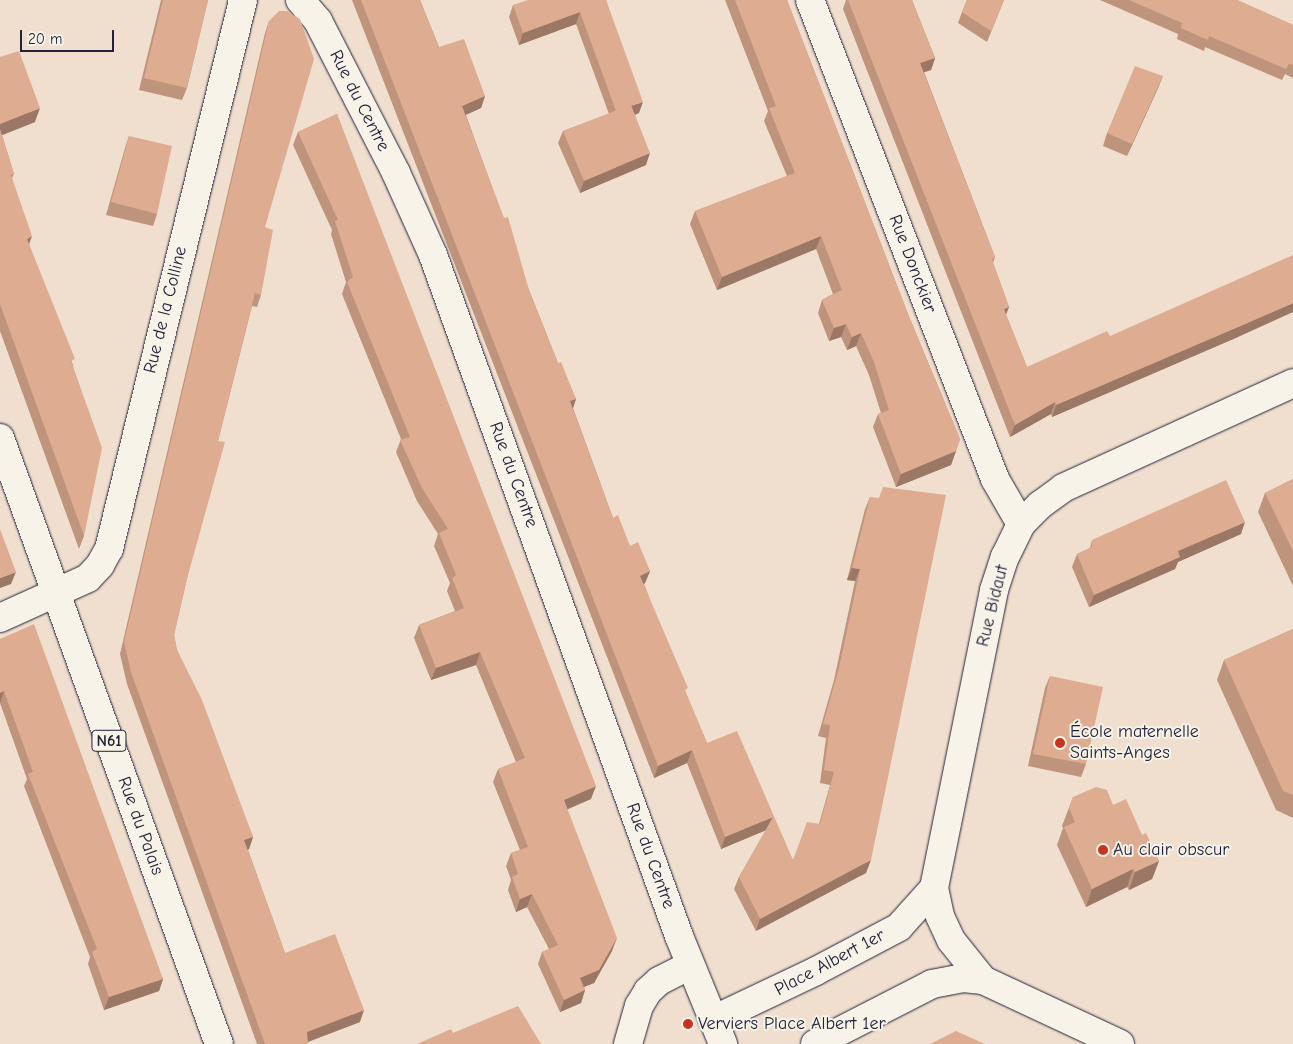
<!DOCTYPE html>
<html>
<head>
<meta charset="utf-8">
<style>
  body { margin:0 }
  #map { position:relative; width:1293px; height:1044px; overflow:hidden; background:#f0dece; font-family:"Comic Neue",sans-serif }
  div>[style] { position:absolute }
  .roads { filter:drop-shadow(0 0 1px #22223b) drop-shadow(0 0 1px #22223b) }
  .street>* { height:28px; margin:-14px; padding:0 14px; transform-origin:14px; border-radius:14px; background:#f7f3e8 }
  .primary>* { height:28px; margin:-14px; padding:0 14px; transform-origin:14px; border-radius:14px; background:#f7f3e8 }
  .wall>* { inset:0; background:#bf947d }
  .shaded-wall>* { inset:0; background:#9b7866 }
  .building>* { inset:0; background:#deac91 }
  .dots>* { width:14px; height:14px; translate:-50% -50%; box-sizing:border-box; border:2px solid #f7f3e8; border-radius:50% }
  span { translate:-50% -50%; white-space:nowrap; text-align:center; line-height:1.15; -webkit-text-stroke:4px #f7f3e8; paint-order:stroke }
  .shield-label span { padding:1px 4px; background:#f7f3e8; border:1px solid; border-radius:4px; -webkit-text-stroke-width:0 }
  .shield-label { font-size:16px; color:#22223b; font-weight:700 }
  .street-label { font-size:18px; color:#22223b }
  .poi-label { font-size:18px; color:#22223b }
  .left { translate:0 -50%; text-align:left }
  .scale { position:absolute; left:20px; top:30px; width:94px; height:22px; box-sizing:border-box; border:2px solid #22223b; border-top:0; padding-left:6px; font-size:15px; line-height:18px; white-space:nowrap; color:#22223b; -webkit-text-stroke:4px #f7f3e8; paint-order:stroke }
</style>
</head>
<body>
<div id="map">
  <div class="roads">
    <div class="street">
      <div style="left:300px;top:0;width:28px;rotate:49deg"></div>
      <div style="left:318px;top:21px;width:171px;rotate:62.8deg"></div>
      <div style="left:396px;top:173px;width:90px;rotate:65.7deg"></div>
      <div style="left:433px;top:255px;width:724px;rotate:70.14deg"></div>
      <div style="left:679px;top:936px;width:117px;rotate:67.8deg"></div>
      <div style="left:810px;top:0;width:513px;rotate:68.88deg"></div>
      <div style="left:995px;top:479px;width:52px;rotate:60deg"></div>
      <div style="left:0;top:618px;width:97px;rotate:-24.4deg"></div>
      <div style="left:88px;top:578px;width:18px;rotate:-47deg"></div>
      <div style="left:100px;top:565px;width:18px;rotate:-61deg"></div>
      <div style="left:109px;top:549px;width:565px;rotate:-76.28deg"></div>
      <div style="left:713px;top:1020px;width:114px;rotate:-25.4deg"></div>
      <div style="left:816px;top:971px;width:94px;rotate:-27.9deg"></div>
      <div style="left:899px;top:927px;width:52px;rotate:-48.1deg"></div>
      <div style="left:628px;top:1044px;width:40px;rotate:-74deg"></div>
      <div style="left:639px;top:1006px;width:17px;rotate:-59deg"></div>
      <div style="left:648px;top:991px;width:15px;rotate:-42deg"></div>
      <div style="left:659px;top:981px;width:35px;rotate:-27deg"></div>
      <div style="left:815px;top:1044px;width:131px;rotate:-27.1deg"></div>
      <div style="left:932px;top:984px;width:32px;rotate:-11deg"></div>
      <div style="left:963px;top:978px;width:20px;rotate:6deg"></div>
      <div style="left:1120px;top:1044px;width:151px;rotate:-155deg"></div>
      <div style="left:983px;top:980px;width:51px;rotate:-128.7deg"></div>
      <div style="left:951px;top:940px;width:26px;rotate:-115deg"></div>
      <div style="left:940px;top:916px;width:29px;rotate:-102deg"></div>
      <div style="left:934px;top:888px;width:304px;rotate:-78.6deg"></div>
      <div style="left:994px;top:590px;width:35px;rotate:-72deg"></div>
      <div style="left:1005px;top:557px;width:37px;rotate:-64deg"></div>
      <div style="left:1021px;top:524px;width:27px;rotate:-45deg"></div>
      <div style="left:1040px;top:505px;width:29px;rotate:-36deg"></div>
      <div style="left:1063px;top:488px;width:253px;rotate:-24.5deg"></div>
    </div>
    <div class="primary">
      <div style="left:0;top:438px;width:644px;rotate:70.13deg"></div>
    </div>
  </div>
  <div class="wall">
    <div style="clip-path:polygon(161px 0,208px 0,187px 88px,182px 100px,139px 90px)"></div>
    <div style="clip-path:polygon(352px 0,420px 0,439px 47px,485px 96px,481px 108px,466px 115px,529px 290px,558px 363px,576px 399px,573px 408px,613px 518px,630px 546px,650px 571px,645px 583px,644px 584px,686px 694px,707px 743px,793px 860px,819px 824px,830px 785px,820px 783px,826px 738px,818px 736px,834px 680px,855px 581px,847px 580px,865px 509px,870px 497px,866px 873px,756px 931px,734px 889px,739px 877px,766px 830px,721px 849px,687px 763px,654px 778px)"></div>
    <div style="clip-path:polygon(606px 0,639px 113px,635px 115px,646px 165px,580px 193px,558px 143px,563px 131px,609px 114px,576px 24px,519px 45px,509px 17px,513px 5px)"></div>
    <div style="clip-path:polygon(725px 0,787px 0,908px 314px,960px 439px,951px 465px,896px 487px,873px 427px,878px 414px,881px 413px,869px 375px,856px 346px,847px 350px,841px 337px,829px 341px,818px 313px,822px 300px,833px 294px,816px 249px,717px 290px,690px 224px,695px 211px,787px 176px,764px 121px,768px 111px)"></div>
    <div style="clip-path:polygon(846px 0,912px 0,935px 58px,931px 70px,924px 72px,995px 257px,993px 263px,1009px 307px,1006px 315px,1027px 367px,1110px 336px,1238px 337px,1052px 417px,1051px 414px,1010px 437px,843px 9px)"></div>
    <div style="clip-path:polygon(967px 0,1004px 0,987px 42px,958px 23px,962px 12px)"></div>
    <div style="clip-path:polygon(1100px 0,1237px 0,1293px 25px,1293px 78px,1285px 74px,1282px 80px,1205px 47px,1204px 51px,1177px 39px,1178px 34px)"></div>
    <div style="clip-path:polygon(269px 21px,265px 227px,261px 295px,257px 307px,252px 306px,218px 441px,174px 635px,177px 650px,253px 837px,249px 849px,248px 850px,285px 953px,360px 1022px,308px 1042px,308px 1044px,257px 1044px,127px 684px,120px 654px,265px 33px)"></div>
    <div style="clip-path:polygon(0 57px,35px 122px,2px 135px,14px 174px,12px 178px,29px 244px,73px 365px,84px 536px,79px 549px,0 331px)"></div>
    <div style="clip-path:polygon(1163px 76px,1158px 88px,1127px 156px,1103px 146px,1107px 133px)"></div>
    <div style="clip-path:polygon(337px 114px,591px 799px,567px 809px,612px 951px,594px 983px,584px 987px,585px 990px,581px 1003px,560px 1012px,538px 964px,542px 952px,549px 949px,527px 907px,516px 912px,508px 890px,511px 880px,506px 866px,511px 853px,520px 850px,493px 782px,498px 769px,516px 762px,476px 665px,431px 680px,414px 638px,419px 625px,455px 611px,447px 591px,450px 583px,434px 546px,438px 534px,417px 501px,396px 452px,401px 439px,342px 294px,346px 282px,331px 234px,332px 230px,293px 145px,298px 132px)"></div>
    <div style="clip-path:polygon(129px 136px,157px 214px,153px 226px,106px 215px,125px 148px)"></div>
    <div style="clip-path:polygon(1293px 479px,1293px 586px,1258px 512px,1265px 493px)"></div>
    <div style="clip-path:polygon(1241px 534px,1178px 562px,1175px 569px,1089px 607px,1072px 567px,1077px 554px,1090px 548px,1092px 540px)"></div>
    <div style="clip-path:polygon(1293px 629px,1293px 818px,1276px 810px,1217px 680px,1224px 660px)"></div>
    <div style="clip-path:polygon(0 639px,163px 979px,159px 991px,104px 1010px,88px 964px,90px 957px,24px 786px,27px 779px,0 703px)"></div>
    <div style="clip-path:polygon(1050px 676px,1086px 764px,1081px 777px,1028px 766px,1045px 688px)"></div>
    <div style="clip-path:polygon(1073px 797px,1113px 805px,1142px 835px,1159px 861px,1152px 879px,1129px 890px,1127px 887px,1086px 907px,1057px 845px,1063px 828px,1062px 826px)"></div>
  </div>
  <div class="shaded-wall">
    <div style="clip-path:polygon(580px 12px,576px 24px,519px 45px,523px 33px)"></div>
    <div style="clip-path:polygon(935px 58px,931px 70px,916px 75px,920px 63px)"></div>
    <div style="clip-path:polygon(1163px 76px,1158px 88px,1127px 156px,1132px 144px)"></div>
    <div style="clip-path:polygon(485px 96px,481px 108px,458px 118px,462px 106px)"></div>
    <div style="clip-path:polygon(643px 102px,639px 113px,612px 123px,616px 111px)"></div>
    <div style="clip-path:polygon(40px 108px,35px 122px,0 136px,0 124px)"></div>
    <div style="clip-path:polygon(650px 153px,646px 165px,580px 193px,584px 181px)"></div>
    <div style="clip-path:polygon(32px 236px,27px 250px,27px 239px)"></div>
    <div style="clip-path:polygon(821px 236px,816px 249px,717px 290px,722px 277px)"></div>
    <div style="clip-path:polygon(1293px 303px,1293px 312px,1238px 337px,1052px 417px,1056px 405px)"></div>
    <div style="clip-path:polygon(1009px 307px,1004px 319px,1004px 309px)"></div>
    <div style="clip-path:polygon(846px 324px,841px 337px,829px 341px,834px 328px)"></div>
    <div style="clip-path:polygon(861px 333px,856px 346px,847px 350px,852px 337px)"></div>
    <div style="clip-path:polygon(576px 399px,572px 411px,570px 401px)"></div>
    <div style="clip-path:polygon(1055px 402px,1051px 414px,1010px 437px,1015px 425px)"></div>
    <div style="clip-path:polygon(956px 451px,951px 465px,896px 487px,901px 474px)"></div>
    <div style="clip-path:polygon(1245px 522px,1241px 534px,1178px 562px,1175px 569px,1089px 607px,1094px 595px,1178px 551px)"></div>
    <div style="clip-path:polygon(852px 568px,860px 569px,855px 581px,847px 580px)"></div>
    <div style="clip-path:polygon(650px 571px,645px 583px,636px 588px,640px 576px)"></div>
    <div style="clip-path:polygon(16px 572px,11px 584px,0 588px,0 578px)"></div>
    <div style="clip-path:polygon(480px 652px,476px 665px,431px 680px,436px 668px)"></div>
    <div style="clip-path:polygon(4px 691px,0 703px,0 693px)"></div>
    <div style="clip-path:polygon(692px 750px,687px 763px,654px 778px,658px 766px)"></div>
    <div style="clip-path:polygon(596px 786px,591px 799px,559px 813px,564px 800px)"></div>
    <div style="clip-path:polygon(773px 817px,769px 829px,721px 849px,725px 837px)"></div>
    <div style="clip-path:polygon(253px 837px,249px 849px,240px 852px,244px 840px)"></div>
    <div style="clip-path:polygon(871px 860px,866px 873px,756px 931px,760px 919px)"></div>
    <div style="clip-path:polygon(1159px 861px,1152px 879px,1129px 890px,1135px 872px)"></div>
    <div style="clip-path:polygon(1133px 869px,1127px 887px,1086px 907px,1092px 889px)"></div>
    <div style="clip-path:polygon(532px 894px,527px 907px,516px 912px,520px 899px)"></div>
    <div style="clip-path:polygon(617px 938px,612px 951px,594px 983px,576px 990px,580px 978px)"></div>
    <div style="clip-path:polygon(163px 979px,159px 991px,104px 1010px,109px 997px)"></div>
    <div style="clip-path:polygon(585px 990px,581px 1003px,560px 1012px,564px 1000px)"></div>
    <div style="clip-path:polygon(364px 1010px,360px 1022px,302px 1044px,307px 1032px)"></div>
  </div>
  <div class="building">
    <div style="clip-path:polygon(163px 0,208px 0,187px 88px,144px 78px)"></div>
    <div style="clip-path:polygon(361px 0,420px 0,439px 47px,464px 39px,485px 96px,462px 106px,504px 218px,508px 217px,529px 290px,558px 363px,561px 362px,576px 399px,570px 401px,613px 518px,618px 515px,630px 546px,638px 542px,650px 571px,640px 576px,688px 688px,685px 690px,707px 743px,737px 731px,793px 860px,807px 822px,820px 824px,834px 772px,824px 770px,830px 725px,823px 724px,839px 668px,860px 569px,852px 568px,870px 497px,879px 498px,883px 487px,946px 495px,871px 860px,760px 919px,739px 877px,773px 817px,725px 837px,692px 750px,658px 766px)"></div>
    <div style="clip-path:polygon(528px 0,606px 0,643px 102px,616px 111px,580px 12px,523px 33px,513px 5px)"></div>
    <div style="clip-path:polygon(735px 0,787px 0,908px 314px,960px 439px,956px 451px,901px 474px,878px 414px,889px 410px,874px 362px,861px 333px,852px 337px,846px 324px,834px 328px,822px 300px,842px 290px,821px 236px,722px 277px,695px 211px,795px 173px,769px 108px,776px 106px)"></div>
    <div style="clip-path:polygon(848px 0,912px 0,935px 58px,920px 63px,995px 257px,992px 259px,1009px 307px,1004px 309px,1027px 367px,1107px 331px,1110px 336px,1293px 255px,1293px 303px,1243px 325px,1056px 405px,1055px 402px,1015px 425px)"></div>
    <div style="clip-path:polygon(967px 0,1004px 0,991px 31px,962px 12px)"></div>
    <div style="clip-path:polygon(1129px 0,1237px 0,1293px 25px,1293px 65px,1289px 64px,1286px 69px,1209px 36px,1208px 40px,1181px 28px,1182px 23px)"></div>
    <div style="clip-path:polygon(279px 11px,287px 11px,300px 19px,314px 59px,265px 227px,273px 230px,261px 295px,255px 293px,218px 441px,225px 442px,188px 575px,174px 635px,177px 650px,202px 700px,253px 837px,244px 840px,285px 953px,335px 934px,364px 1010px,307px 1032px,308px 1044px,265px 1044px,131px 672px,124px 642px,269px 21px)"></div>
    <div style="clip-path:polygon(19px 51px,40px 108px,0 124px,0 57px)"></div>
    <div style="clip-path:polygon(1135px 66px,1163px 76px,1132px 144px,1107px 133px)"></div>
    <div style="clip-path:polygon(631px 105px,650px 153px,584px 181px,563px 131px)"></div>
    <div style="clip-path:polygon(337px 114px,596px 786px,564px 800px,617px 938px,599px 970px,580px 978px,585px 990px,564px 1000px,542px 952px,558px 945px,532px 894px,520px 899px,512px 877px,518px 874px,511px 853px,528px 847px,498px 769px,525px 758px,480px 652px,436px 668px,419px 625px,464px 608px,452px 578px,456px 575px,439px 533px,448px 529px,422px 488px,400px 440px,410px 437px,347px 282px,353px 277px,335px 221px,338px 220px,298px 132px)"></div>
    <div style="clip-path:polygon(0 129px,14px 174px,11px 175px,32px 236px,27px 239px,75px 359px,71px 361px,102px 448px,84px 536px,0 304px)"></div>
    <div style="clip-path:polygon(129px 136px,172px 146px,157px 214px,111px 202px)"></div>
    <div style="clip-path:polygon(1293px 479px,1293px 551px,1265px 493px)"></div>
    <div style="clip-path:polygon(1226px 480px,1245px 522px,1178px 551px,1180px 557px,1094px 595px,1077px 554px,1092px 547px,1092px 540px)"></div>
    <div style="clip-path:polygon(0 529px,16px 572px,0 578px)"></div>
    <div style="clip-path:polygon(34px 624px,163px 979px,109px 997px,92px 952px,97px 949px,28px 774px,33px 772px,4px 691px,0 693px,0 639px)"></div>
    <div style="clip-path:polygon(1293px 629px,1293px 795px,1283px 791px,1224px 660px)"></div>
    <div style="clip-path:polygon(1050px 676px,1103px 687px,1086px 764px,1033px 754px)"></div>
    <div style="clip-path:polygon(1096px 787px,1107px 790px,1113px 805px,1126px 799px,1142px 835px,1146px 833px,1159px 861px,1135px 872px,1133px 869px,1092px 889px,1064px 827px,1075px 822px,1069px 808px,1073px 797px)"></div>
    <div style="clip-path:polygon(518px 1006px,541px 1044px,417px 1044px,451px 1029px,453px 1033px)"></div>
    <div style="clip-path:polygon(956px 1031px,985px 1044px,930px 1044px)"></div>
  </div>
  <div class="dots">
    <div style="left:1060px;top:743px;background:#c8321e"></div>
    <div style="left:1103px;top:850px;background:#c8321e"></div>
    <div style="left:688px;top:1024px;background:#c8321e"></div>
  </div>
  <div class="shield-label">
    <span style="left:109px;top:741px">N61</span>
  </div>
  <div class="street-label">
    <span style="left:359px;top:101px;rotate:63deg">Rue du Centre</span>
    <span style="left:912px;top:264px;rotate:69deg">Rue Donckier</span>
    <span style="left:166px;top:310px;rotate:-76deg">Rue de la Colline</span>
    <span style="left:513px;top:475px;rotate:70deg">Rue du Centre</span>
    <span style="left:993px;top:606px;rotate:-76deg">Rue Bidaut</span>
    <span style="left:140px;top:826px;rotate:70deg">Rue du Palais</span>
    <span style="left:650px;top:856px;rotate:70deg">Rue du Centre</span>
    <span style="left:830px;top:963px;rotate:-28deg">Place Albert 1er</span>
  </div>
  <div class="poi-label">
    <span class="left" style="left:1070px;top:743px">École maternelle<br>Saints-Anges</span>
    <span class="left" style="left:1113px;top:850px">Au clair obscur</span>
    <span class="left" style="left:698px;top:1024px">Verviers Place Albert 1er</span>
  </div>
  <div class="scale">20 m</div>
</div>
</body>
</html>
